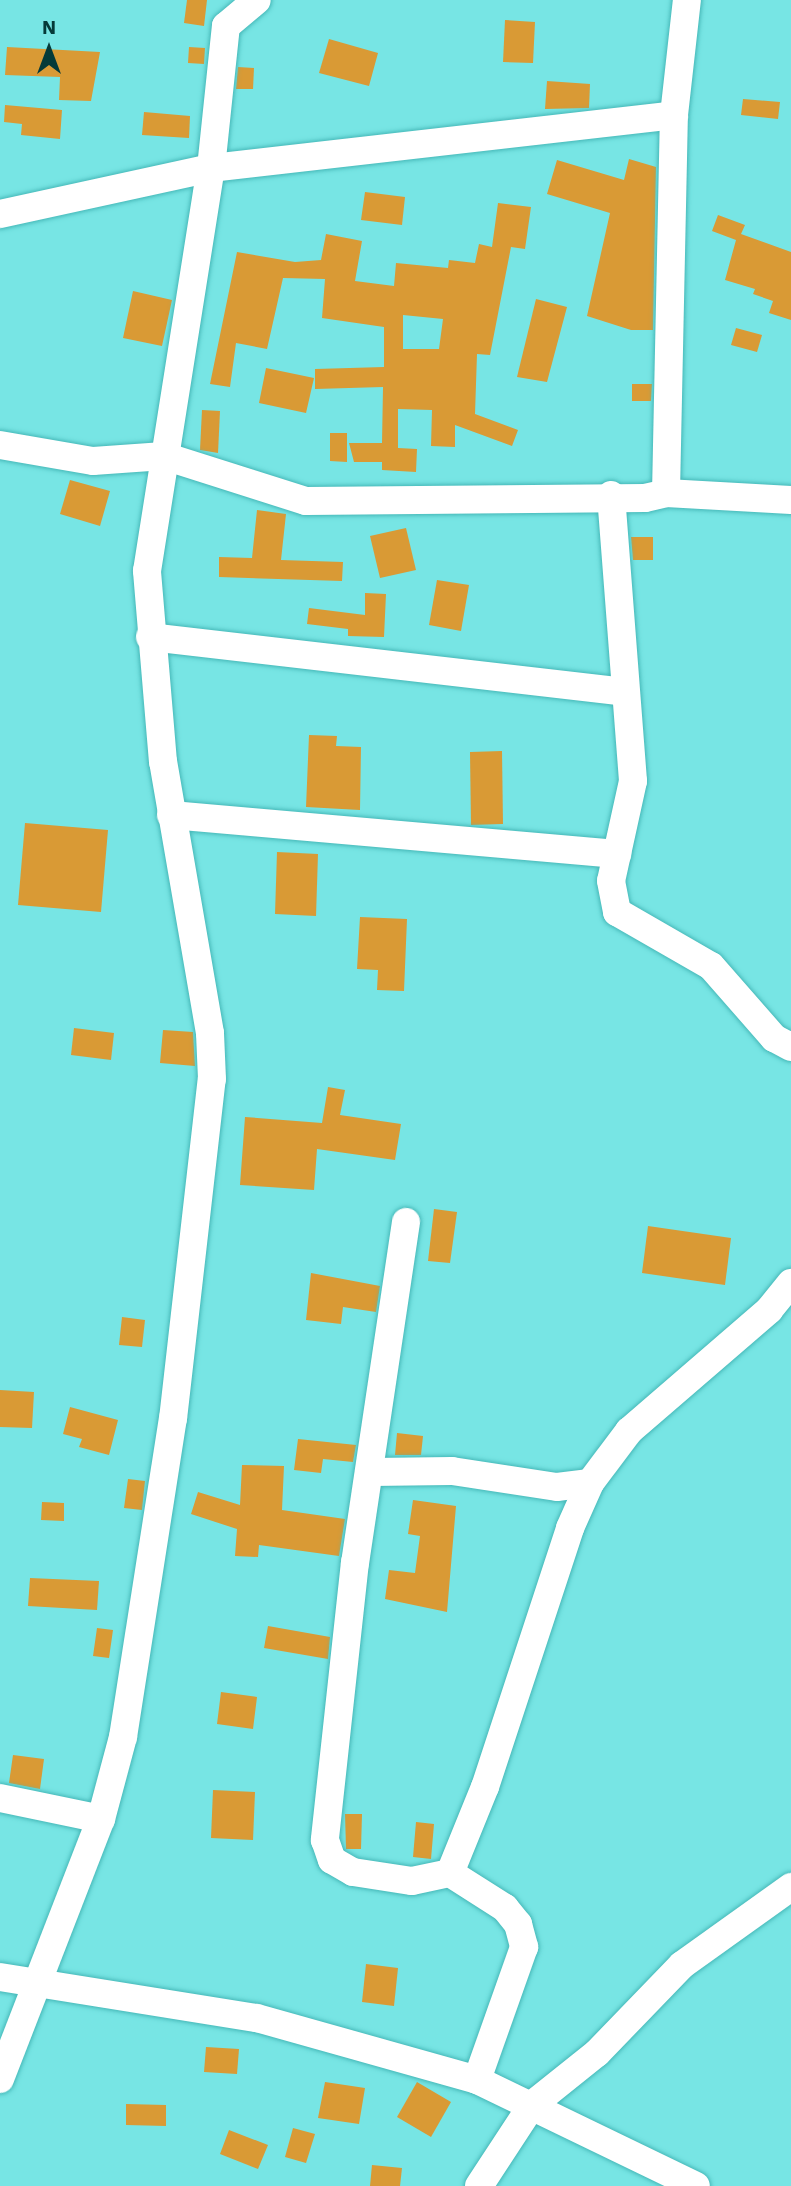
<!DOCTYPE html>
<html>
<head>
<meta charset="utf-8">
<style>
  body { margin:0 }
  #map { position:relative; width:791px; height:2186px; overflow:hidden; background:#77e5e4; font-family:"Work Sans",sans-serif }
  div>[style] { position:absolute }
  .building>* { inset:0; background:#d99a35 }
  .roads { filter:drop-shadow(0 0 2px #46b8b8) drop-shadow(0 0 2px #46b8b8) }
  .minor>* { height:28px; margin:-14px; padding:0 14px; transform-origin:14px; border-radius:14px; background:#fff }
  span { translate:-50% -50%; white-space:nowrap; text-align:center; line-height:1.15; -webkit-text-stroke:6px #77e5e4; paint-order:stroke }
  .north { position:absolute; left:14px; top:14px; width:70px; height:70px; -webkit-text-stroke:5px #77e5e4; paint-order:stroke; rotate:0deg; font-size:19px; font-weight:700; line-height:28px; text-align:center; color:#053a39 }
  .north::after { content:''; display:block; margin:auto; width:24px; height:32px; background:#053a39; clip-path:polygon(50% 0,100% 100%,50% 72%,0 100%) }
</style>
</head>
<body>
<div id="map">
  <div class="building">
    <div style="clip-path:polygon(187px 0,207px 0,204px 26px,184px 23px)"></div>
    <div style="clip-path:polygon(505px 20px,535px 22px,533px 63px,503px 62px)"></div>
    <div style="clip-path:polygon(329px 39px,378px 53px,369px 86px,319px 73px)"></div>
    <div style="clip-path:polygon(7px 47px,100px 52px,91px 101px,59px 100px,60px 77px,5px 75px)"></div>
    <div style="clip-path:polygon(189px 47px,205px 48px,204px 64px,188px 63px)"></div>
    <div style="clip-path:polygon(238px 67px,254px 68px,253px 89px,236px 89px)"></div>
    <div style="clip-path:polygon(547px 81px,590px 84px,589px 108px,545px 109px)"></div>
    <div style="clip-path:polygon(743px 99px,780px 102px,778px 119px,741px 115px)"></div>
    <div style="clip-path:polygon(5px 105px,62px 110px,60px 139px,21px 135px,22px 124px,4px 122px)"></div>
    <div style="clip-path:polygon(144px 112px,190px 116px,189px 138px,142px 135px)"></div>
    <div style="clip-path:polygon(629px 159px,656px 167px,653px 330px,631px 330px,587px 316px,610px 213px,547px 194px,557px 160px,624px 180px)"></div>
    <div style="clip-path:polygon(365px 192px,405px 197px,402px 225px,361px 220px)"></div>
    <div style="clip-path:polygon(evenodd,498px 203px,531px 207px,525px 249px,511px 247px,490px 355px,477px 354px,475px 414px,518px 430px,512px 446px,455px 425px,455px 447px,431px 446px,432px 410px,398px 409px,398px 448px,417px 449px,416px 472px,382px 470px,382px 462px,354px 462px,349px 443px,382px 443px,383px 387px,315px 389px,315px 369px,384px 367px,384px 327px,322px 318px,325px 279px,283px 278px,267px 349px,236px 343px,230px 387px,210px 384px,237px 252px,295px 262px,321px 260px,326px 234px,362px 241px,355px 281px,394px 286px,396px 263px,448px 268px,449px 260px,475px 263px,479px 244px,492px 247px,498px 203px,403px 315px,443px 319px,439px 349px,403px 349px,403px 315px)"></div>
    <div style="clip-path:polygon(718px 215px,745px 225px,741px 234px,791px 252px,791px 320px,769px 313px,773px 301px,753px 294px,755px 289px,725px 280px,736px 240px,712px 231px)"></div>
    <div style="clip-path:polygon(133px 291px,172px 300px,162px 346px,123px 338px)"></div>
    <div style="clip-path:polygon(536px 299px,567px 307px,547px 382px,517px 377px)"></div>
    <div style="clip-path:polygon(736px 328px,762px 335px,757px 352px,731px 345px)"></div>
    <div style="clip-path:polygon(266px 368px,314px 378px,306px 413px,259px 403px)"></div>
    <div style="clip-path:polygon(632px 384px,652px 384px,651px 401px,632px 401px)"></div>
    <div style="clip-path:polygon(202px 410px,220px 411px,218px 453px,200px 450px)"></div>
    <div style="clip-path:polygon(330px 433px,347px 433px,347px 462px,330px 461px)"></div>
    <div style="clip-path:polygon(70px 480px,110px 491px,100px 526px,60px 514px)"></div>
    <div style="clip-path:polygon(257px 510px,286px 514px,281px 560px,343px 562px,342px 581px,219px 577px,219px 557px,252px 558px)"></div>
    <div style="clip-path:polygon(406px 528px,416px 570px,380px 578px,370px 536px)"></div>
    <div style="clip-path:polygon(631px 537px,653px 537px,653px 560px,633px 560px)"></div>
    <div style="clip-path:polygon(437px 580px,469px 585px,461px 631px,429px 625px)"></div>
    <div style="clip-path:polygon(365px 593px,386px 594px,384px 637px,348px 636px,348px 629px,307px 624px,309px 608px,365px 615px)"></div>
    <div style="clip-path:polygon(309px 735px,337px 736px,336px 746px,361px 747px,360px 810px,306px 807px)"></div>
    <div style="clip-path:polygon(502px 751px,503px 824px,471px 825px,470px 752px)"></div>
    <div style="clip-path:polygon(25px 823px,108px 830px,101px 912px,18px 905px)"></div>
    <div style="clip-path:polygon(277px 852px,318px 854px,316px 916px,275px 914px)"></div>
    <div style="clip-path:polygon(360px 917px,407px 919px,404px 991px,377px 990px,378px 970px,357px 969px)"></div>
    <div style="clip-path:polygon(74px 1028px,114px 1033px,111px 1060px,71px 1055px)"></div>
    <div style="clip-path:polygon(163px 1030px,193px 1032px,195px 1066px,160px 1063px)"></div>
    <div style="clip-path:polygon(328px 1087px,345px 1090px,340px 1115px,401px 1124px,395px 1160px,317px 1149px,314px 1190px,240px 1185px,245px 1117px,322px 1123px)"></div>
    <div style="clip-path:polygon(434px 1209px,457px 1212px,450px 1263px,428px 1261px)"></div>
    <div style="clip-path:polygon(648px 1226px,731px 1238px,725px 1285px,642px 1273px)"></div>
    <div style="clip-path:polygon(311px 1273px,380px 1286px,376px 1312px,343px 1307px,341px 1324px,306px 1320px)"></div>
    <div style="clip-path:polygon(122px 1317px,145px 1320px,142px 1347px,119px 1345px)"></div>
    <div style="clip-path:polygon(0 1390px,34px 1392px,32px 1428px,0 1427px)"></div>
    <div style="clip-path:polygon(70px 1407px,118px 1420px,109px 1455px,79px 1447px,82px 1439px,63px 1434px)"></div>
    <div style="clip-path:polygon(397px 1433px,423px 1436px,421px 1455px,395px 1455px)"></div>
    <div style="clip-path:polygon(298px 1439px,356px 1445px,353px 1462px,323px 1459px,321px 1473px,294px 1470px)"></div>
    <div style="clip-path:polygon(242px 1465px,284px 1466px,282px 1510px,345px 1519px,339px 1556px,259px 1545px,258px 1557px,235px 1556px,237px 1529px,191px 1514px,198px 1492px,240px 1505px)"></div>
    <div style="clip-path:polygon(128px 1479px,145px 1481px,142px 1510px,124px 1508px)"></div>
    <div style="clip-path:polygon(413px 1500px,456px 1506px,447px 1612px,385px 1599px,389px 1570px,415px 1573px,420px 1536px,408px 1534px)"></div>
    <div style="clip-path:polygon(42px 1502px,64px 1503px,64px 1521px,41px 1520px)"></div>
    <div style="clip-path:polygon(30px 1578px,99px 1581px,97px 1610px,28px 1606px)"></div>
    <div style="clip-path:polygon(268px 1626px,330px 1637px,328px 1659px,264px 1648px)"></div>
    <div style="clip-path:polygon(97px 1628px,113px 1630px,109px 1658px,93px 1656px)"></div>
    <div style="clip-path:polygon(221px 1692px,257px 1697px,253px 1729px,217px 1724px)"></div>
    <div style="clip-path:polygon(13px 1755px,44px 1759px,40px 1789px,9px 1783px)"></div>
    <div style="clip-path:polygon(213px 1790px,255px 1792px,253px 1840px,211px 1838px)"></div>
    <div style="clip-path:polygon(345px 1814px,362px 1814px,361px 1849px,346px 1849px)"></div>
    <div style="clip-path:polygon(416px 1822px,434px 1824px,431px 1859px,413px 1857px)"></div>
    <div style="clip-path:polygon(366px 1964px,398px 1968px,394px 2006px,362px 2002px)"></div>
    <div style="clip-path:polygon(206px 2047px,239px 2049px,237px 2074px,204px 2072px)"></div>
    <div style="clip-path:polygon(325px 2082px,365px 2088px,359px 2124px,318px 2118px)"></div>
    <div style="clip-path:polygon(417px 2082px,451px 2102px,431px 2137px,397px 2117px)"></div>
    <div style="clip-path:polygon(126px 2104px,166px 2105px,166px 2126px,126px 2125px)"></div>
    <div style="clip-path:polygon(293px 2128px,315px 2134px,306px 2163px,285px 2157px)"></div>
    <div style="clip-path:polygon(229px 2130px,268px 2145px,258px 2169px,220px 2154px)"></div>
    <div style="clip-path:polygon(372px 2165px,402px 2168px,400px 2186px,370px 2186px)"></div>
  </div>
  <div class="roads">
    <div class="minor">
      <div style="left:0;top:214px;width:216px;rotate:-12.3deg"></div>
      <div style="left:211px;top:168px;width:466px;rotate:-6.5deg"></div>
      <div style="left:0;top:445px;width:94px;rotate:9.8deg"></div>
      <div style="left:93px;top:461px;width:71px;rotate:-4deg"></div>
      <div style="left:164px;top:456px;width:149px;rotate:17.6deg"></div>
      <div style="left:306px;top:501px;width:339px;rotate:-0.5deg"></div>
      <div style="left:645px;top:498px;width:22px;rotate:-13deg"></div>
      <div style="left:666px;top:493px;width:125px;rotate:3.2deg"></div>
      <div style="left:666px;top:493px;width:378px;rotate:-88.8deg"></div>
      <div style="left:674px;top:115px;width:116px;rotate:-83.6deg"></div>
      <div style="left:611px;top:495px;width:287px;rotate:85.6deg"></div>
      <div style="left:633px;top:781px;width:102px;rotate:102.4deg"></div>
      <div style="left:611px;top:881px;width:32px;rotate:79deg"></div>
      <div style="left:617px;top:912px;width:108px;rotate:29.9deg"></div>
      <div style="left:711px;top:966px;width:96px;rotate:48.8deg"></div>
      <div style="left:774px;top:1038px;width:19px;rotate:28deg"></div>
      <div style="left:150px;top:637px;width:475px;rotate:6.6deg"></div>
      <div style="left:171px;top:815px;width:448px;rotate:5deg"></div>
      <div style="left:406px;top:1222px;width:344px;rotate:98.5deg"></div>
      <div style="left:355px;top:1562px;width:280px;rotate:96.2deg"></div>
      <div style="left:325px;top:1840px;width:21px;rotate:71deg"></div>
      <div style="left:332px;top:1860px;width:24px;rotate:30deg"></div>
      <div style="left:353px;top:1872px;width:60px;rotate:8.7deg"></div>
      <div style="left:412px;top:1881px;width:39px;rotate:-12deg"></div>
      <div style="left:450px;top:1873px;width:65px;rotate:32.5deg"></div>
      <div style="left:505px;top:1908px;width:21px;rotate:51deg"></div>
      <div style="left:518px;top:1924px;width:24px;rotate:75deg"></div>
      <div style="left:524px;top:1947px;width:141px;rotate:109.5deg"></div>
      <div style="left:371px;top:1472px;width:81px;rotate:-0.7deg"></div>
      <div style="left:452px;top:1471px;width:106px;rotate:8.7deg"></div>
      <div style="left:557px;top:1487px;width:33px;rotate:-7deg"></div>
      <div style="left:0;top:1798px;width:103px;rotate:11.7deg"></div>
      <div style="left:450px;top:1873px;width:93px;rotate:-67.9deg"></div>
      <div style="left:485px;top:1787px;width:273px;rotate:-71.8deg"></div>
      <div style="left:570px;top:1528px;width:49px;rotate:-66deg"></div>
      <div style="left:590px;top:1483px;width:65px;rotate:-53.1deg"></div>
      <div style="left:629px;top:1431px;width:185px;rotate:-40.8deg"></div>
      <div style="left:769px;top:1310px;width:35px;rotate:-51deg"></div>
      <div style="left:0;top:1977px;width:260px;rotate:9.1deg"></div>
      <div style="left:257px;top:2018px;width:229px;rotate:15.7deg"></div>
      <div style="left:477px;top:2080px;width:243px;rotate:25.8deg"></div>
      <div style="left:0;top:2079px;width:279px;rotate:-68.8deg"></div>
      <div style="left:101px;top:1819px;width:85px;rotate:-75deg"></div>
      <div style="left:123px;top:1737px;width:322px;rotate:-81.1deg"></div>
      <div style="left:173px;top:1419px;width:342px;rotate:-83.5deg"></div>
      <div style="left:212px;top:1079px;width:46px;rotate:-92.5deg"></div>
      <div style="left:210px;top:1033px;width:275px;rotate:-99.8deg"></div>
      <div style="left:163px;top:762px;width:192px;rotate:-94.8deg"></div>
      <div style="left:147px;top:571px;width:408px;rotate:-81deg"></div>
      <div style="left:211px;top:168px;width:143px;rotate:-84deg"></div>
      <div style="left:226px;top:26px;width:40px;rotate:-40deg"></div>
      <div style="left:479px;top:2186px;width:97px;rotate:-56.8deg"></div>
      <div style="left:532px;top:2105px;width:83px;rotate:-38.7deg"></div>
      <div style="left:597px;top:2053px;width:122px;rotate:-46deg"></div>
      <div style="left:682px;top:1965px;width:134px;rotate:-35.6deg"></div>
    </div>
  </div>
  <div class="north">N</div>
</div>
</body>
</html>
